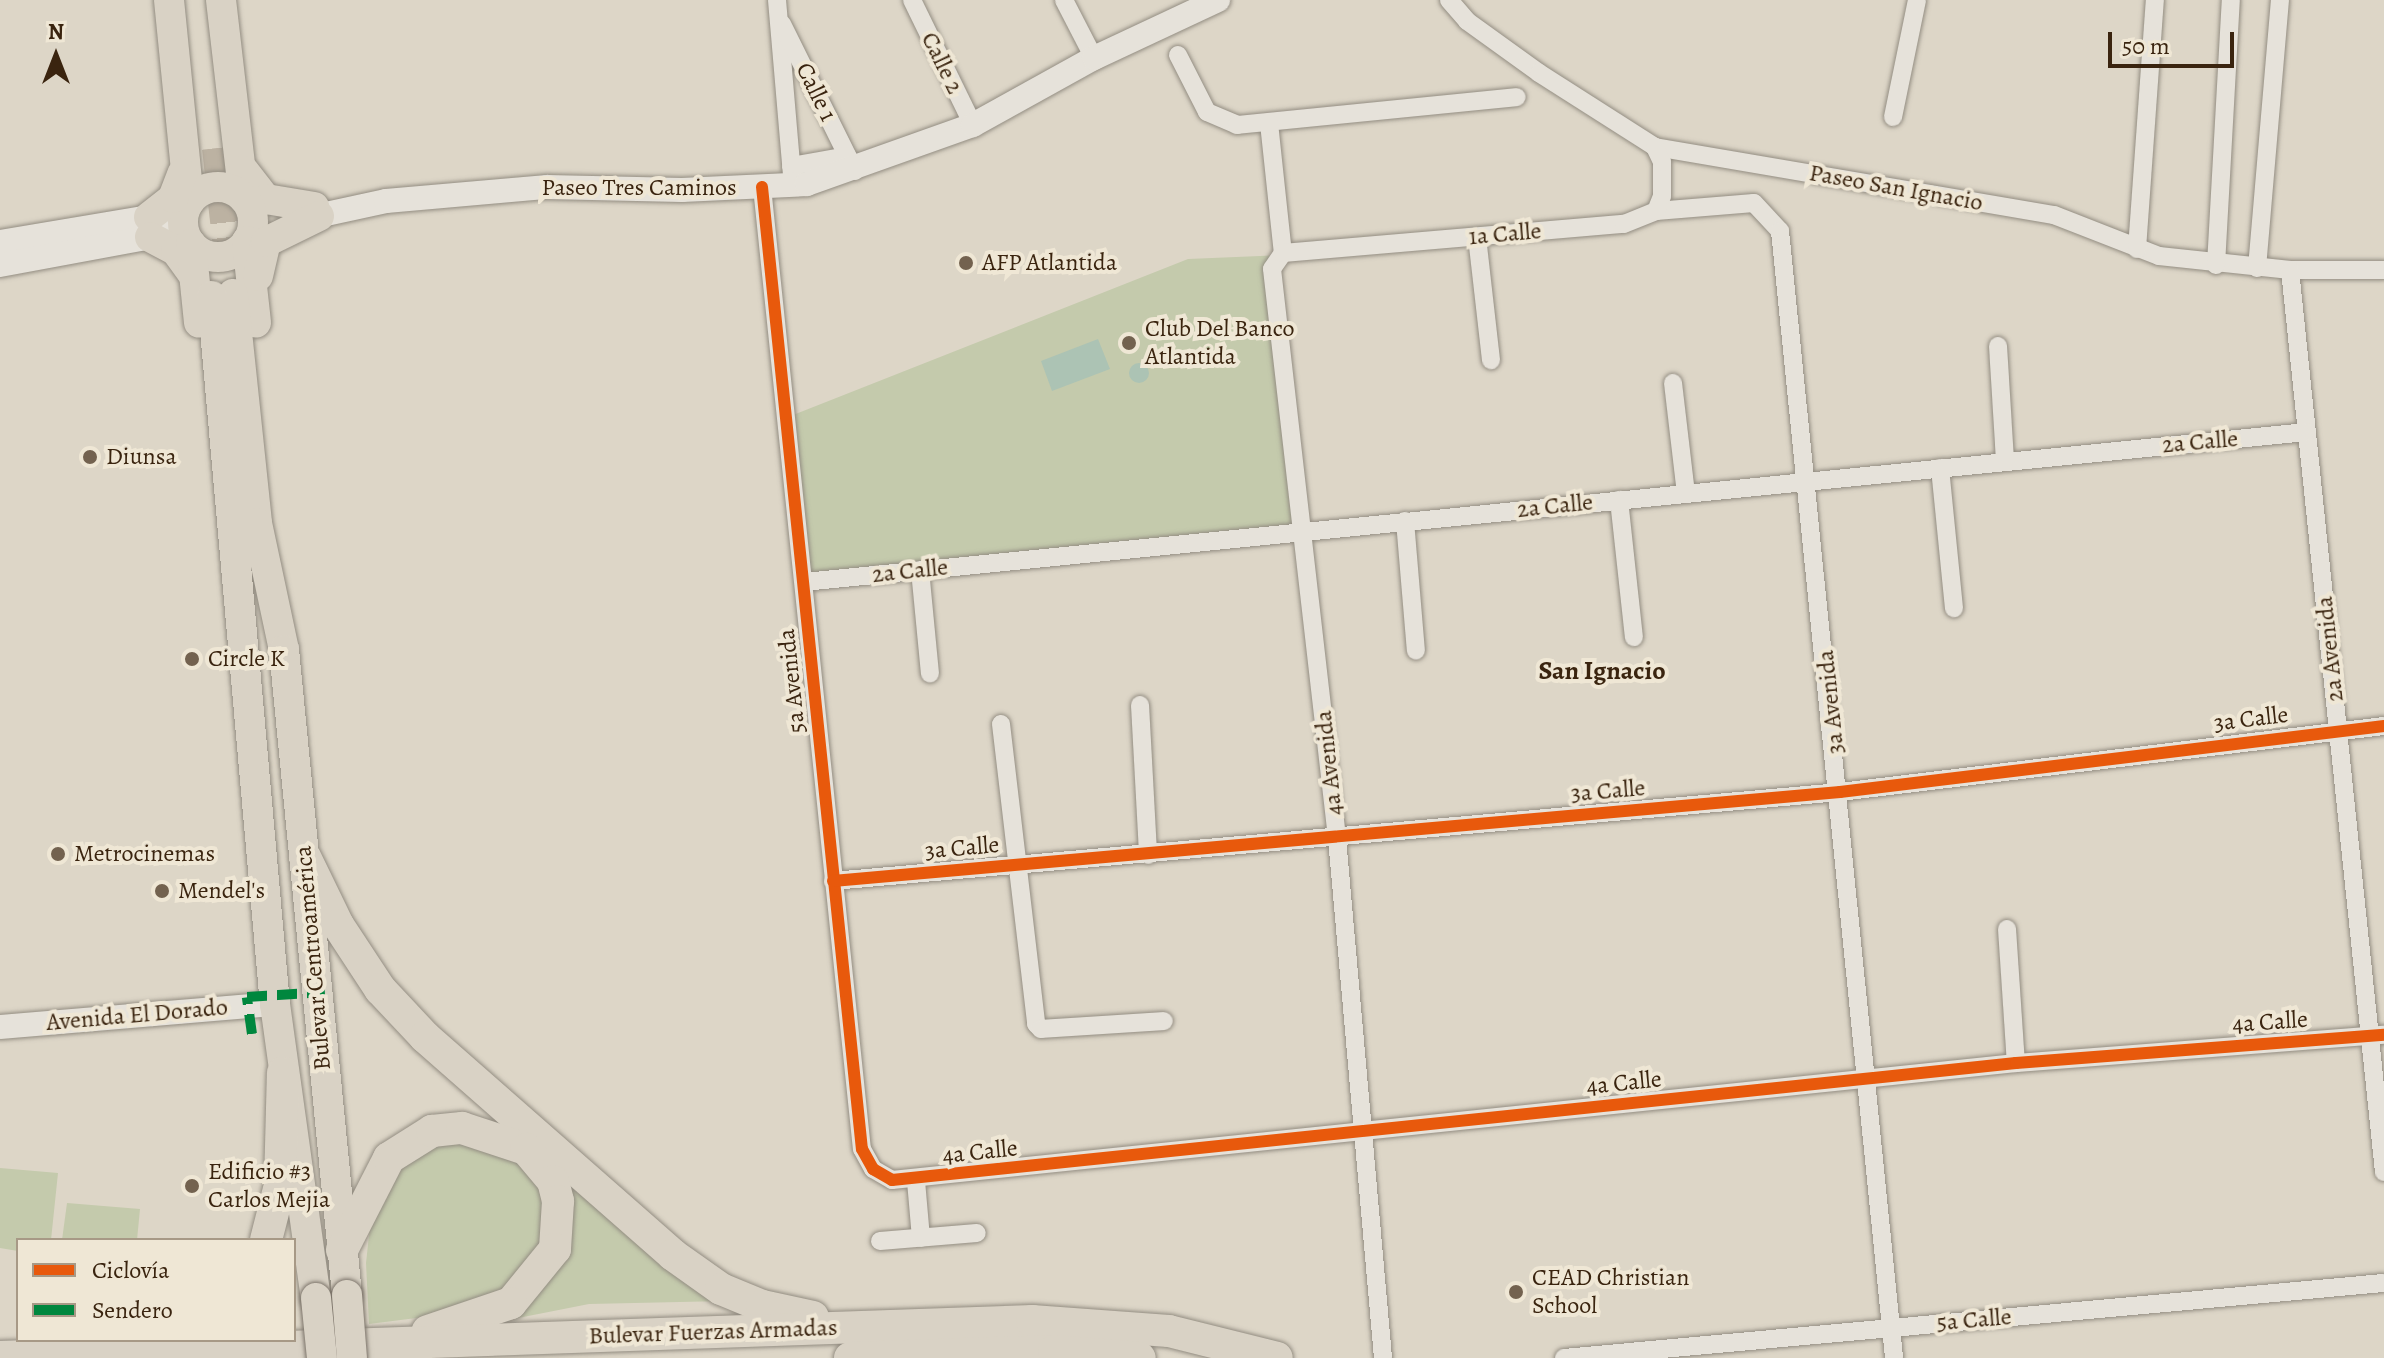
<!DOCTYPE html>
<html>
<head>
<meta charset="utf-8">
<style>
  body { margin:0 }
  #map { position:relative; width:2384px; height:1358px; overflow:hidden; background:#ddd6c7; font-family:Alegreya,serif }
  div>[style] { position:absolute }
  .green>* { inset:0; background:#c4caac }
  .water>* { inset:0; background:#acc3b4 }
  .round { border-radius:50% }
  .primary-tunnel>* { height:30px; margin-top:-15px; transform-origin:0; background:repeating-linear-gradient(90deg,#bcb2a2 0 30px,transparent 0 45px) }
  .roads { filter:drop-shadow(0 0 2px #938d82) drop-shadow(0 0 2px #938d82) }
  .minor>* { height:18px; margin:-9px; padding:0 9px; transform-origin:9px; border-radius:9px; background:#e6e2da }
  .tertiary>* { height:24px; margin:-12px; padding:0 12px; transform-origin:12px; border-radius:12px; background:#e6e2da }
  .primary>* { height:30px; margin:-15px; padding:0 15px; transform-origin:15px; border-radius:15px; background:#d9d2c5 }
  .primary>.ring { margin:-15px; padding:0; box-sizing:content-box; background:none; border:30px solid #d9d2c5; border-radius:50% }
  .trunk>* { height:32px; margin:-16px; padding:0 16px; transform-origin:16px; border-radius:16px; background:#d9d2c5 }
  .bridges { filter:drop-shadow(0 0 2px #7c746a) drop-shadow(0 0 2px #7c746a) }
  .primary-bridge>* { height:30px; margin:-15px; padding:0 15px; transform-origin:15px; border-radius:15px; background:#d9d2c5 }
  .quiet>* { height:10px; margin-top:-5px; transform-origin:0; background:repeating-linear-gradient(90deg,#00873e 0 20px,transparent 0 30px) }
  .cycleway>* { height:12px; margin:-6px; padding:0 6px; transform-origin:6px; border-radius:6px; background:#e8590c }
  .dots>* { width:22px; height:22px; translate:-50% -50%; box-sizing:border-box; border:4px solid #efe7d5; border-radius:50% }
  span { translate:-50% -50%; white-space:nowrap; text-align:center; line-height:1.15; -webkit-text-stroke:8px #efe7d5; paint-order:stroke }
  .street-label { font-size:24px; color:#3a240f }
  .poi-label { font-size:24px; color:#3a240f }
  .left { translate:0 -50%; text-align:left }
  .neighbourhood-label { font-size:26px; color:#3a240f; font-weight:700 }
  .legend { position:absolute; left:16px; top:1238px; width:280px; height:104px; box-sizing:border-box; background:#efe7d5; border:2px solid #a79986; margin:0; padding:10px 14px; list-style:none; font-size:24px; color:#3a240f }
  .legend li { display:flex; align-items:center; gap:16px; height:40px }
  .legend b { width:40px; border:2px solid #a79986 }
  .north { position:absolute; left:16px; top:16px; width:80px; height:80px; -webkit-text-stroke:6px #efe7d5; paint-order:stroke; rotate:0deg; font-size:22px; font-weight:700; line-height:32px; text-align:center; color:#3a240f }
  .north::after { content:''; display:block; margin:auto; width:28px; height:36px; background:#3a240f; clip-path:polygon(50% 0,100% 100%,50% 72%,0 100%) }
  .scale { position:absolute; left:2108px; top:32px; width:126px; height:36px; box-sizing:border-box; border:4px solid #3a240f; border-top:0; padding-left:10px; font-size:24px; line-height:28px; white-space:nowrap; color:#3a240f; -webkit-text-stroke:6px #efe7d5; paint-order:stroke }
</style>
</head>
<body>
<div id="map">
  <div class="green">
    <div style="clip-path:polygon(1281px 255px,1277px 269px,1303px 526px,804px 578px,788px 417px,1188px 259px)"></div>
    <div style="clip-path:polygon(427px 1139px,543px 1152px,725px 1301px,589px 1304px,513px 1319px,547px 1233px,513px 1287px,448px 1314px,369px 1324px,366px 1263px,371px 1217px,378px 1196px)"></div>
    <div style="clip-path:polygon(0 1168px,58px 1173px,51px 1240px,18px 1240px,18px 1251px,0 1248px)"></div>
    <div style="clip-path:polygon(67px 1203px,140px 1209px,137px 1240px,62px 1240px)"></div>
  </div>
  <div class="water">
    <div style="clip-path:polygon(1098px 339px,1110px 369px,1052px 391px,1041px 361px)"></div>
    <div class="round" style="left:1129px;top:363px;width:20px;height:20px"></div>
  </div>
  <div class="primary-tunnel">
    <div style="left:217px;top:148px;width:147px;rotate:83.7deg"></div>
  </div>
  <div class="roads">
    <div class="minor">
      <div style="left:777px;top:0;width:186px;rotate:85.1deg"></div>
      <div style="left:912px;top:0;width:139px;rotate:64deg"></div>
      <div style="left:1064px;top:0;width:65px;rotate:62.7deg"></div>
      <div style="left:1449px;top:0;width:28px;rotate:49deg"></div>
      <div style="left:1467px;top:21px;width:89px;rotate:35.8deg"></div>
      <div style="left:1539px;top:73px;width:138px;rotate:32.5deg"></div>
      <div style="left:1655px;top:147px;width:405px;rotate:9.7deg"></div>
      <div style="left:2054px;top:215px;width:113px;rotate:21.3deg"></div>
      <div style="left:2159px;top:256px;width:132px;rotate:6.1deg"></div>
      <div style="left:2290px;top:270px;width:94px"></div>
      <div style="left:782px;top:24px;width:164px;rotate:63.6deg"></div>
      <div style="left:1178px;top:55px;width:64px;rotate:63deg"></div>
      <div style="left:1207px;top:112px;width:33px;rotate:23deg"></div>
      <div style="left:1237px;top:125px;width:281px;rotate:-5.7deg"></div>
      <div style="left:1893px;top:117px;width:119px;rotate:-78.4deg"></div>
      <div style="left:1269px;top:123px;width:131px;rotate:83.9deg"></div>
      <div style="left:791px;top:166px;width:57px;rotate:-10.1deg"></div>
      <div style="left:762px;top:187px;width:967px;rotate:84.07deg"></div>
      <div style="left:862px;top:1149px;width:23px;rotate:61deg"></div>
      <div style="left:873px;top:1169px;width:22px;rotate:30deg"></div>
      <div style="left:892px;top:1180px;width:1130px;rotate:-5.94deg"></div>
      <div style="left:2016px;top:1063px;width:369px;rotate:-4.4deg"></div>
      <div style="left:1656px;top:211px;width:98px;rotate:-4.7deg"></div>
      <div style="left:1754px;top:203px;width:38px;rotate:47deg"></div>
      <div style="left:1780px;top:231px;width:1133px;rotate:84.22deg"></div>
      <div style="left:1477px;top:237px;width:124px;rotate:83.5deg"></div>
      <div style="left:2137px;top:249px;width:250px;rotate:-85.9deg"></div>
      <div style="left:1283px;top:253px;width:19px;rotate:125deg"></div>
      <div style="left:1272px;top:269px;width:573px;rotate:83.48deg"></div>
      <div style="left:1337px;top:838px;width:522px;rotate:84.94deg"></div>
      <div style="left:1283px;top:253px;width:342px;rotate:-4.9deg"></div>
      <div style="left:1624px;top:224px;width:35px;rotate:-22deg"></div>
      <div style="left:1656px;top:211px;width:16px;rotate:-68deg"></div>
      <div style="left:1662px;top:196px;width:34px;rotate:-90deg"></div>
      <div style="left:1662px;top:162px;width:17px;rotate:-115deg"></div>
      <div style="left:2216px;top:265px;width:265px;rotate:-86.8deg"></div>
      <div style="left:2257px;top:268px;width:269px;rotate:-85.1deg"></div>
      <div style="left:2290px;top:270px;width:907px;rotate:84.05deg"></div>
      <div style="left:1998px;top:346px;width:115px;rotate:86.5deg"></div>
      <div style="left:1673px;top:383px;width:111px;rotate:83.3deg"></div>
      <div style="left:1940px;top:468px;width:141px;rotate:84.3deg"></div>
      <div style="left:1619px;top:500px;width:138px;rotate:83.8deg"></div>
      <div style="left:1405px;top:521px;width:130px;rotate:85.2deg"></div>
      <div style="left:920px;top:570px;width:104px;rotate:84.5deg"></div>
      <div style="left:804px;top:582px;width:1509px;rotate:-5.7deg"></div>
      <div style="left:1140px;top:705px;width:150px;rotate:86.9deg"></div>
      <div style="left:1001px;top:724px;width:302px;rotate:83.3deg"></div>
      <div style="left:1036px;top:1024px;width:7px;rotate:45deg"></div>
      <div style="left:1041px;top:1029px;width:123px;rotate:-3.7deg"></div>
      <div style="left:833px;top:881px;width:1011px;rotate:-5.05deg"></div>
      <div style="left:1840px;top:792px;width:548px;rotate:-6.92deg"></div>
      <div style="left:2007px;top:929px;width:134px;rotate:86.2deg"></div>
      <div style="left:916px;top:1181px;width:57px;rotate:85deg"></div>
      <div style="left:880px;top:1241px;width:97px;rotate:-4.7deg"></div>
      <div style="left:1564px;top:1358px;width:823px;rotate:-5.23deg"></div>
    </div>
    <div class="tertiary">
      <div style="left:303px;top:219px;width:85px;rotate:-12.2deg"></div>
      <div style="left:386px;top:201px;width:162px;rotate:-5deg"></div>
      <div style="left:547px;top:187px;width:135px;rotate:1.3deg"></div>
      <div style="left:682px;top:190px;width:125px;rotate:-2.7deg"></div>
      <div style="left:807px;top:184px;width:176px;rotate:-19.6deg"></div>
      <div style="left:973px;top:125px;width:138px;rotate:-29deg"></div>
      <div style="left:1094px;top:58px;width:137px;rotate:-25.1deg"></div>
      <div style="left:0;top:242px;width:169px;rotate:-9.5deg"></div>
      <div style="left:0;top:265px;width:187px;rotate:-10.5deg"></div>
      <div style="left:0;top:1027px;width:276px;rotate:-4.8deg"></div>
    </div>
    <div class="primary">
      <div style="left:169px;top:0;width:203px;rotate:84.3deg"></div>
      <div style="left:221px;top:0;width:200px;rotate:83.4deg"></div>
      <div style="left:244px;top:171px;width:36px;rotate:52deg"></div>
      <div style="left:266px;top:199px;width:49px;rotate:9.5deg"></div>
      <div class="ring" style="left:183px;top:187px;width:40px;height:40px"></div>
      <div style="left:149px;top:217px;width:31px;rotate:-38deg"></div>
      <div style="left:173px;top:198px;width:26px;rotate:-69deg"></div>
      <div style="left:150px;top:237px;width:30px;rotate:28deg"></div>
      <div style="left:176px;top:251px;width:29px;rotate:54deg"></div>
      <div style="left:247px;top:241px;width:82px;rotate:83.7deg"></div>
      <div style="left:191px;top:244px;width:79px;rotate:84.2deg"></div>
      <div style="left:258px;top:276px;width:35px;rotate:-77deg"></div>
      <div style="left:266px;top:242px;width:59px;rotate:-26.1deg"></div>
      <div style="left:233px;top:294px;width:230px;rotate:84deg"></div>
      <div style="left:257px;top:523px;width:130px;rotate:78deg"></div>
      <div style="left:284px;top:650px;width:648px;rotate:84.42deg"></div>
      <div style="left:212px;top:296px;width:711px;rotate:84.92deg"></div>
      <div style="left:275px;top:1004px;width:297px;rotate:82.1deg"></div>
    </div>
    <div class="trunk">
      <div style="left:305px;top:857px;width:76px;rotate:64.1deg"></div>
      <div style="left:338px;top:925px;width:77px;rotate:56.7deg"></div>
      <div style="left:380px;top:989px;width:66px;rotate:46.8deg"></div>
      <div style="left:425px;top:1037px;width:330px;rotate:41.3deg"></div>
      <div style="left:673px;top:1255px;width:59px;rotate:35.3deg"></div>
      <div style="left:721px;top:1289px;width:44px;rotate:22.5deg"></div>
      <div style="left:762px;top:1306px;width:52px;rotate:12.2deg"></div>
      <div style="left:266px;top:1240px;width:57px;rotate:-75.7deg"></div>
      <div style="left:280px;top:1185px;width:112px;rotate:-88.5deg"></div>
      <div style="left:342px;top:1250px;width:103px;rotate:-62.9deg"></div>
      <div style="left:389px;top:1158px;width:51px;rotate:-32.1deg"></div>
      <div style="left:432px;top:1131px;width:30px;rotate:-6deg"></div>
      <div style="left:462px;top:1128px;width:67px;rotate:18.2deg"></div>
      <div style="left:526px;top:1149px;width:42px;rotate:49.8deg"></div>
      <div style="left:553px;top:1181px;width:21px;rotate:76deg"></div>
      <div style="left:558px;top:1201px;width:48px;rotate:93.6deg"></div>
      <div style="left:555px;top:1249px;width:70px;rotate:129.2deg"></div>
      <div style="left:511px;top:1303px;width:88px;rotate:161.4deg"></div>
      <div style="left:0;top:1357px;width:1033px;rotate:-2deg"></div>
      <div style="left:1032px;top:1321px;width:137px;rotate:4.2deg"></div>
      <div style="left:1169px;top:1331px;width:111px;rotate:14deg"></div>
      <div style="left:850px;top:1358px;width:204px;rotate:-2deg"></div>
      <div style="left:1054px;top:1351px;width:86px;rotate:4.7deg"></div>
    </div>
  </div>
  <div class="bridges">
    <div class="primary-bridge">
      <div style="left:347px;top:1295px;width:63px;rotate:85.5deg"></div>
      <div style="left:316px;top:1298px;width:60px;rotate:84.3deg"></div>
    </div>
  </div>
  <div class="quiet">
    <div style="left:252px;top:1034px;width:37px;rotate:-98deg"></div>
    <div style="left:247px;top:997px;width:78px;rotate:-3.7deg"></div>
  </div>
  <div class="cycleway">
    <div style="left:762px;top:187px;width:967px;rotate:84.07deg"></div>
    <div style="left:862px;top:1149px;width:23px;rotate:61deg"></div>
    <div style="left:873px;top:1169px;width:22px;rotate:30deg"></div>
    <div style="left:892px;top:1180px;width:1130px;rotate:-5.94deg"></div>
    <div style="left:2016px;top:1063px;width:369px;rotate:-4.4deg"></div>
    <div style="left:833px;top:881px;width:1011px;rotate:-5.05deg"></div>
    <div style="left:1840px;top:792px;width:548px;rotate:-6.92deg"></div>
  </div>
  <div class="dots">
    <div style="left:966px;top:263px;background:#73624f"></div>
    <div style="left:1129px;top:343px;background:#73624f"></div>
    <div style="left:90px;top:457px;background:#73624f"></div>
    <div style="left:192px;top:659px;background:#73624f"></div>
    <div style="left:58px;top:854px;background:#73624f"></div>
    <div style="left:162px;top:891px;background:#73624f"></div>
    <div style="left:192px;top:1186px;background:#73624f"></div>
    <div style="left:1516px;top:1292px;background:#73624f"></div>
  </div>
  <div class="street-label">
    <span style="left:942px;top:63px;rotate:64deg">Calle 2</span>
    <span style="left:816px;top:92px;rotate:64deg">Calle 1</span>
    <span style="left:639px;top:188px">Paseo Tres Caminos</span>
    <span style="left:1896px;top:188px;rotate:10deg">Paseo San Ignacio</span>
    <span style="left:1505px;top:234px;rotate:-5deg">1a Calle</span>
    <span style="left:2200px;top:442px;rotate:-5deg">2a Calle</span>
    <span style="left:1555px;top:506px;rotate:-6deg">2a Calle</span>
    <span style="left:910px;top:571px;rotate:-6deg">2a Calle</span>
    <span style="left:2330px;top:649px;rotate:-96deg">2a Avenida</span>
    <span style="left:792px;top:681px;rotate:-96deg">5a Avenida</span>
    <span style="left:1831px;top:702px;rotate:-96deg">3a Avenida</span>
    <span style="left:2251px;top:719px;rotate:-7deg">3a Calle</span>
    <span style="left:1329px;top:763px;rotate:-96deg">4a Avenida</span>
    <span style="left:1608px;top:791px;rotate:-5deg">3a Calle</span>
    <span style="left:962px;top:848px;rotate:-5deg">3a Calle</span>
    <span style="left:313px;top:958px;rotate:-95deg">Bulevar Centroamérica</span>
    <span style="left:137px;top:1015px;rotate:-5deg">Avenida El Dorado</span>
    <span style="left:2270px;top:1022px;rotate:-4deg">4a Calle</span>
    <span style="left:1624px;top:1083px;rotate:-6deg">4a Calle</span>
    <span style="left:980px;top:1152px;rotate:-6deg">4a Calle</span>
    <span style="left:1974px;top:1320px;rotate:-5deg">5a Calle</span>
    <span style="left:713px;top:1332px;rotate:-2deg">Bulevar Fuerzas Armadas</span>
  </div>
  <div class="poi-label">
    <span class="left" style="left:982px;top:263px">AFP Atlantida</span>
    <span class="left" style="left:1145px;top:343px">Club Del Banco<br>Atlantida</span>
    <span class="left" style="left:106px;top:457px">Diunsa</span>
    <span class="left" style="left:208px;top:659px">Circle K</span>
    <span class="left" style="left:74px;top:854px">Metrocinemas</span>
    <span class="left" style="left:178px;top:891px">Mendel's</span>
    <span class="left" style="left:208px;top:1186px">Edificio #3<br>Carlos Mejia</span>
    <span class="left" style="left:1532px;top:1292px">CEAD Christian<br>School</span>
  </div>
  <div class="neighbourhood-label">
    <span style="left:1602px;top:671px">San Ignacio</span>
  </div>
  <ul class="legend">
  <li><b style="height:10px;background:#e8590c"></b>Ciclovía</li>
  <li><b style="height:10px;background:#00873e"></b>Sendero</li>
  </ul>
  <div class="north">N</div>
  <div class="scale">50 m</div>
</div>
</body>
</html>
